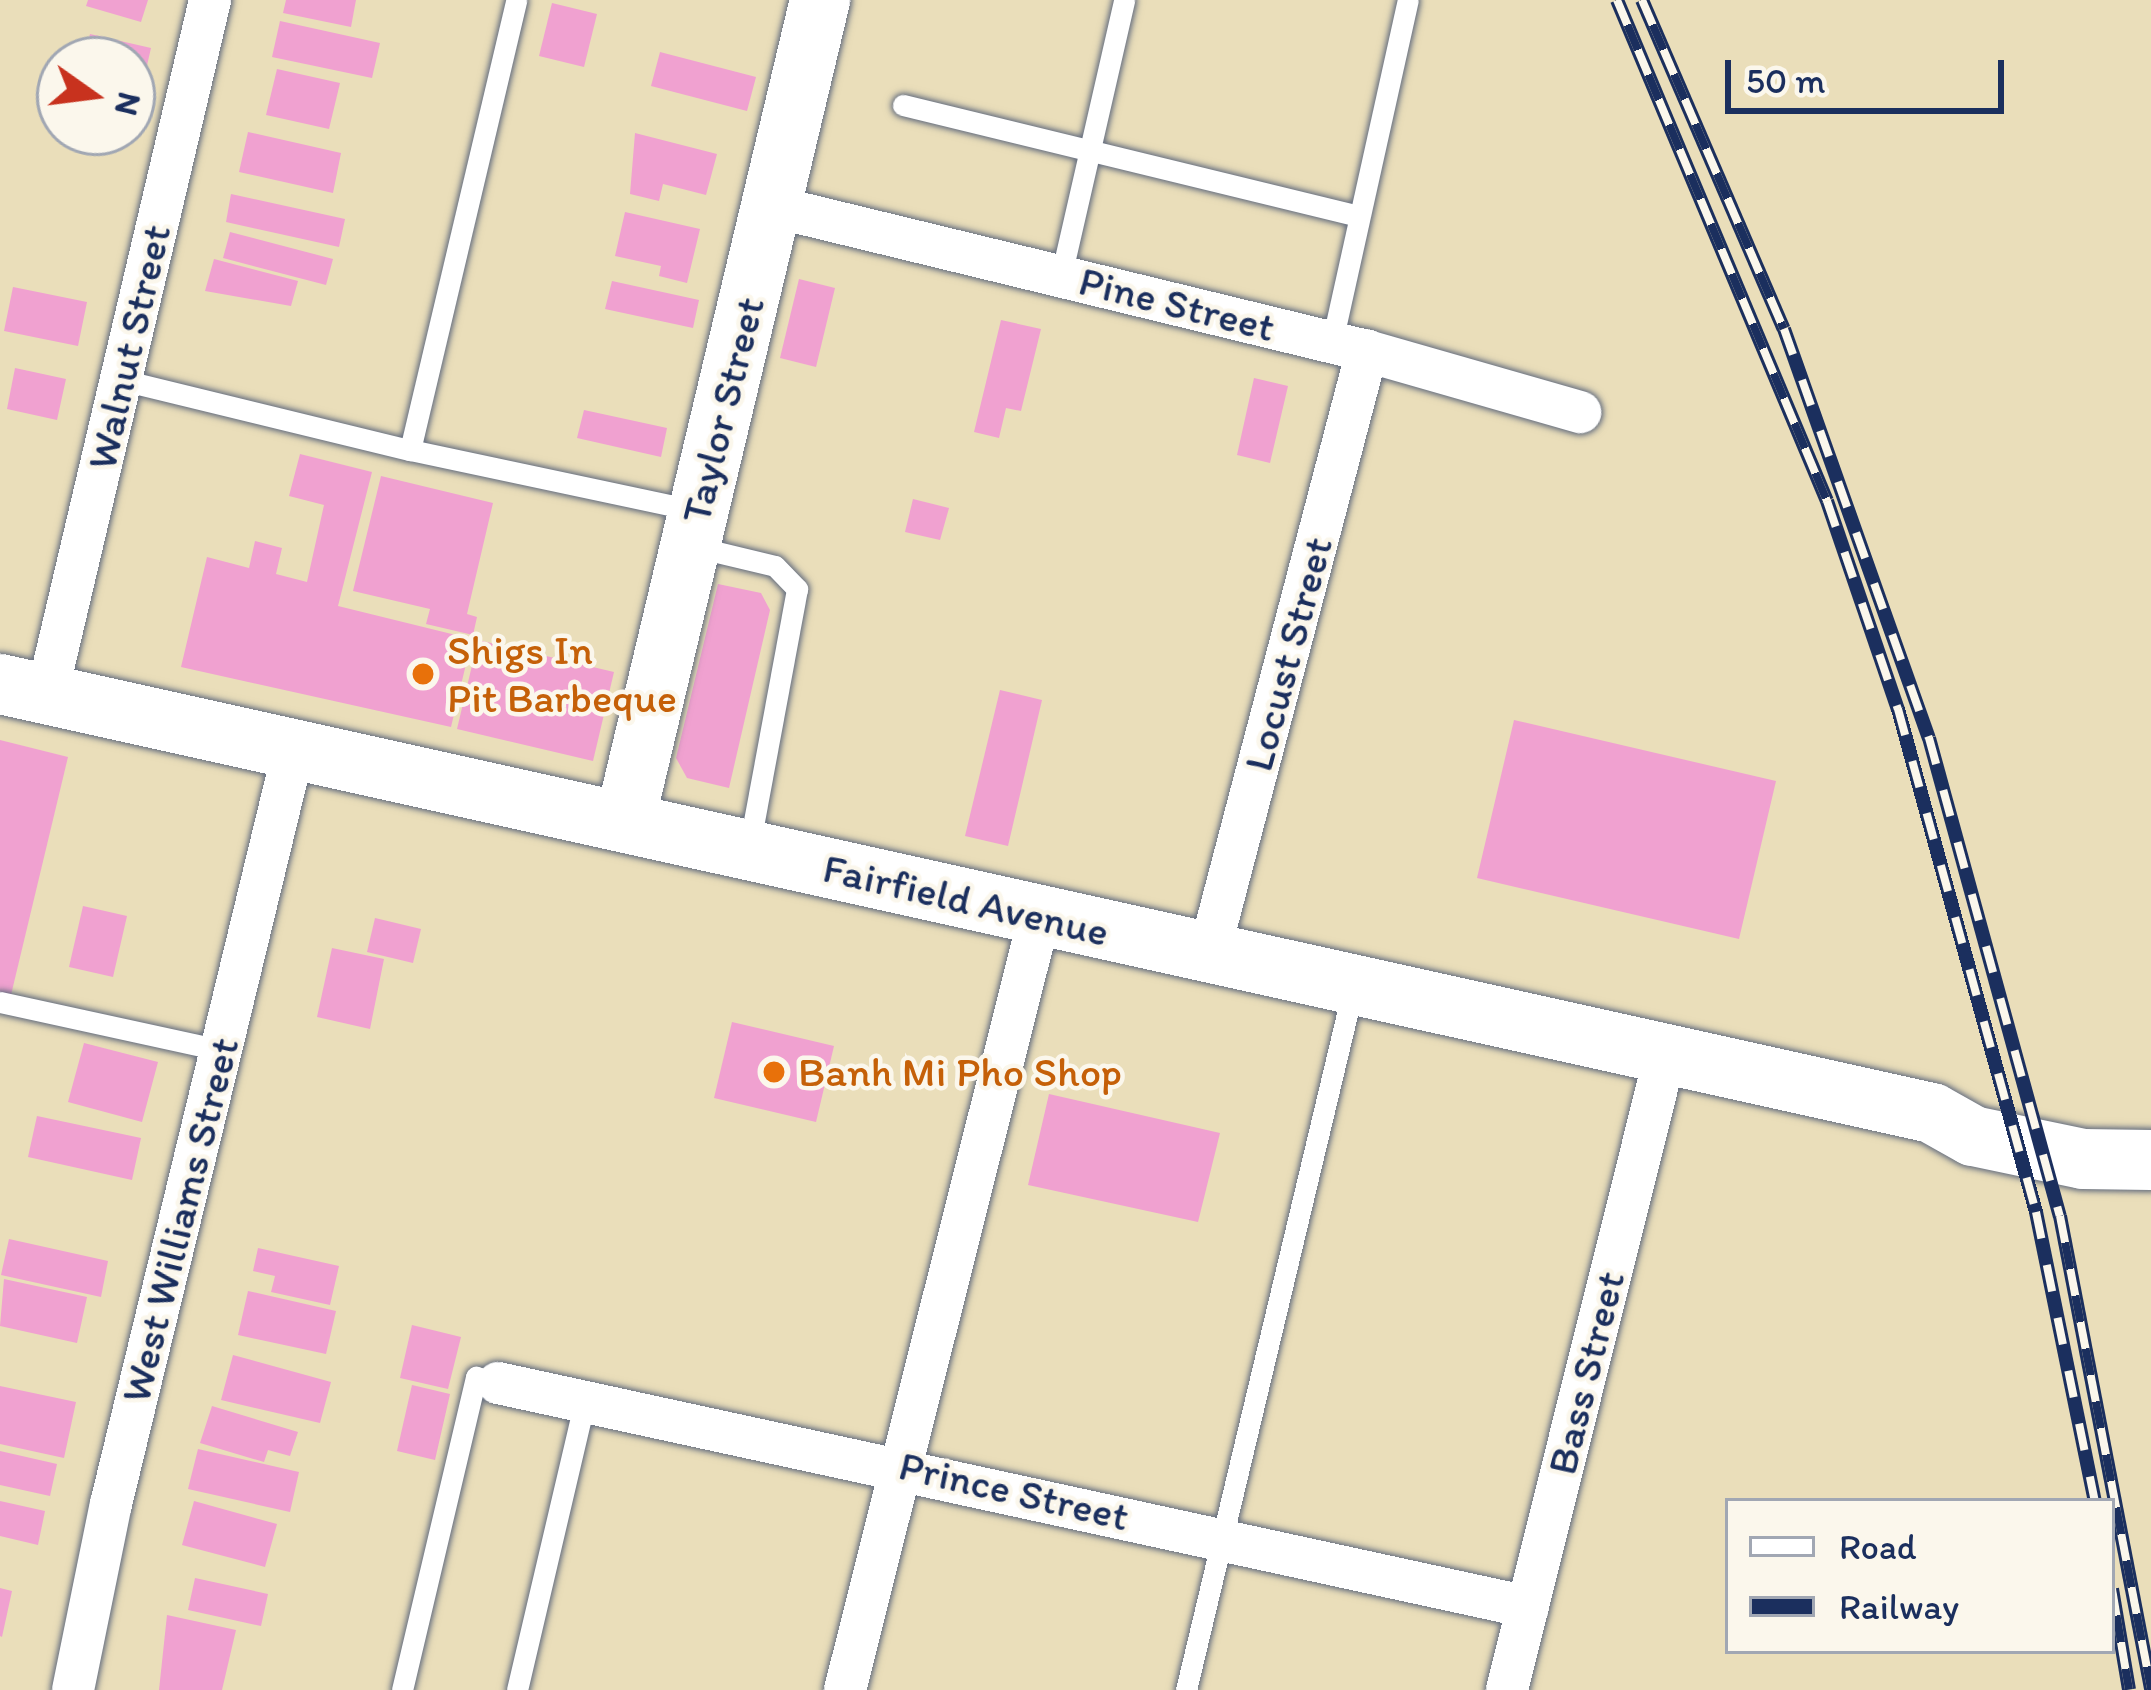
<!DOCTYPE html>
<html>
<head>
<meta charset="utf-8">
<style>
  body { margin:0 }
  #map { position:relative; width:2151px; height:1690px; overflow:hidden; background:#eadeba; font-family:Itim,sans-serif }
  div>[style] { position:absolute }
  .building>* { inset:0; background:#f0a1d0 }
  .roads { filter:drop-shadow(0 0 3px #636c7e) drop-shadow(0 0 3px #636c7e) }
  .service>* { height:21px; margin:-10.5px; padding:0 10.5px; transform-origin:10.5px; border-radius:10.5px; background:#fff }
  .minor>* { height:42px; margin:-21px; padding:0 21px; transform-origin:21px; border-radius:21px; background:#fff }
  .secondary>* { height:60px; margin:-30px; padding:0 30px; transform-origin:30px; border-radius:30px; background:#fff }
  .rail>* { height:14px; margin-top:-7px; transform-origin:0; background:repeating-linear-gradient(90deg,#fbf7ec 0 27px,#1b2f5e 0 54px); box-sizing:border-box; border-block:3px solid #1b2f5e }
  .dots>* { width:33px; height:33px; translate:-50% -50%; box-sizing:border-box; border:6px solid #fbf7ec; border-radius:50% }
  span { translate:-50% -50%; white-space:nowrap; text-align:center; line-height:1.15; -webkit-text-stroke:9px #fbf7ec; paint-order:stroke }
  .street-label { font-size:42px; color:#1b2f5e }
  .food-label { font-size:42px; color:#c56008 }
  .left { translate:0 -50%; text-align:left }
  .legend { position:absolute; left:1725px; top:1498px; width:390px; height:156px; box-sizing:border-box; background:#fbf7ec; border:3px solid #a1a7b3; margin:0; padding:15px 21px; list-style:none; font-size:36px; color:#1b2f5e }
  .legend li { display:flex; align-items:center; gap:24px; height:60px }
  .legend b { width:60px; border:3px solid #a1a7b3 }
  .north { position:absolute; left:36px; top:36px; width:120px; height:120px; box-sizing:border-box; background:#fbf7ec; border:3px solid #a1a7b3; border-radius:50%; rotate:104deg; font-size:33px; font-weight:700; line-height:48px; text-align:center; color:#1b2f5e }
  .north::after { content:''; display:block; margin:auto; width:42px; height:54px; background:#c8321e; clip-path:polygon(50% 0,100% 100%,50% 72%,0 100%) }
  .scale { position:absolute; left:1725px; top:60px; width:279px; height:54px; box-sizing:border-box; border:6px solid #1b2f5e; border-top:0; padding-left:15px; font-size:36px; line-height:42px; white-space:nowrap; color:#1b2f5e; -webkit-text-stroke:9px #fbf7ec; paint-order:stroke }
</style>
</head>
<body>
<div id="map">
  <div class="building">
    <div style="clip-path:polygon(88px 0,148px 0,141px 22px,86px 6px)"></div>
    <div style="clip-path:polygon(286px 0,356px 0,351px 27px,283px 13px)"></div>
    <div style="clip-path:polygon(552px 3px,597px 14px,584px 67px,539px 56px)"></div>
    <div style="clip-path:polygon(280px 21px,380px 43px,372px 78px,272px 57px)"></div>
    <div style="clip-path:polygon(90px 34px,151px 48px,139px 100px,132px 98px,132px 60px,84px 60px)"></div>
    <div style="clip-path:polygon(660px 52px,756px 77px,747px 111px,651px 86px)"></div>
    <div style="clip-path:polygon(277px 69px,340px 83px,329px 129px,266px 115px)"></div>
    <div style="clip-path:polygon(248px 132px,341px 153px,333px 193px,239px 172px)"></div>
    <div style="clip-path:polygon(635px 133px,717px 154px,706px 195px,663px 184px,659px 201px,630px 194px)"></div>
    <div style="clip-path:polygon(231px 194px,345px 219px,339px 247px,226px 222px)"></div>
    <div style="clip-path:polygon(625px 212px,700px 229px,687px 283px,659px 276px,661px 266px,615px 256px)"></div>
    <div style="clip-path:polygon(230px 232px,333px 259px,326px 285px,223px 258px)"></div>
    <div style="clip-path:polygon(214px 259px,298px 281px,291px 306px,205px 291px)"></div>
    <div style="clip-path:polygon(799px 279px,835px 288px,816px 367px,780px 358px)"></div>
    <div style="clip-path:polygon(612px 281px,699px 300px,693px 328px,605px 309px)"></div>
    <div style="clip-path:polygon(13px 287px,87px 302px,78px 346px,4px 331px)"></div>
    <div style="clip-path:polygon(1001px 320px,1041px 329px,1021px 411px,1006px 408px,999px 438px,974px 432px)"></div>
    <div style="clip-path:polygon(15px 368px,66px 379px,57px 420px,7px 409px)"></div>
    <div style="clip-path:polygon(1254px 378px,1288px 386px,1270px 463px,1237px 455px)"></div>
    <div style="clip-path:polygon(584px 410px,667px 428px,661px 457px,577px 438px)"></div>
    <div style="clip-path:polygon(300px 454px,372px 472px,338px 606px,472px 639px,451px 727px,181px 667px,207px 557px,249px 568px,255px 541px,282px 548px,276px 574px,307px 582px,324px 505px,289px 496px)"></div>
    <div style="clip-path:polygon(381px 476px,493px 503px,467px 614px,477px 617px,473px 635px,426px 624px,430px 609px,353px 591px)"></div>
    <div style="clip-path:polygon(913px 499px,949px 508px,940px 540px,905px 532px)"></div>
    <div style="clip-path:polygon(718px 584px,761px 593px,770px 610px,729px 788px,687px 778px,676px 758px)"></div>
    <div style="clip-path:polygon(478px 640px,614px 672px,593px 761px,457px 729px)"></div>
    <div style="clip-path:polygon(1000px 690px,1042px 700px,1008px 846px,965px 836px)"></div>
    <div style="clip-path:polygon(1514px 720px,1776px 781px,1739px 939px,1477px 878px)"></div>
    <div style="clip-path:polygon(0 740px,68px 757px,11px 995px,0 993px)"></div>
    <div style="clip-path:polygon(83px 906px,127px 916px,113px 977px,69px 967px)"></div>
    <div style="clip-path:polygon(375px 918px,421px 929px,413px 963px,367px 952px)"></div>
    <div style="clip-path:polygon(332px 948px,384px 959px,370px 1029px,317px 1017px)"></div>
    <div style="clip-path:polygon(732px 1022px,834px 1046px,816px 1122px,714px 1098px)"></div>
    <div style="clip-path:polygon(84px 1043px,158px 1062px,142px 1122px,68px 1102px)"></div>
    <div style="clip-path:polygon(1049px 1094px,1220px 1133px,1198px 1222px,1028px 1185px)"></div>
    <div style="clip-path:polygon(37px 1116px,141px 1138px,132px 1180px,28px 1157px)"></div>
    <div style="clip-path:polygon(9px 1239px,108px 1261px,101px 1297px,1px 1275px)"></div>
    <div style="clip-path:polygon(258px 1248px,339px 1266px,330px 1305px,271px 1292px,275px 1276px,253px 1271px)"></div>
    <div style="clip-path:polygon(4px 1279px,87px 1297px,77px 1343px,0 1326px)"></div>
    <div style="clip-path:polygon(248px 1291px,336px 1311px,326px 1354px,238px 1335px)"></div>
    <div style="clip-path:polygon(412px 1325px,461px 1337px,448px 1389px,400px 1378px)"></div>
    <div style="clip-path:polygon(233px 1355px,331px 1382px,320px 1423px,221px 1400px)"></div>
    <div style="clip-path:polygon(412px 1385px,450px 1394px,435px 1460px,397px 1451px)"></div>
    <div style="clip-path:polygon(0 1386px,76px 1402px,64px 1458px,0 1444px)"></div>
    <div style="clip-path:polygon(212px 1406px,298px 1432px,290px 1456px,268px 1450px,264px 1462px,200px 1443px)"></div>
    <div style="clip-path:polygon(198px 1449px,299px 1472px,290px 1512px,188px 1489px)"></div>
    <div style="clip-path:polygon(0 1451px,57px 1464px,50px 1496px,0 1485px)"></div>
    <div style="clip-path:polygon(0 1501px,45px 1511px,38px 1545px,0 1536px)"></div>
    <div style="clip-path:polygon(194px 1501px,277px 1524px,265px 1567px,182px 1545px)"></div>
    <div style="clip-path:polygon(195px 1578px,268px 1594px,261px 1626px,188px 1610px)"></div>
    <div style="clip-path:polygon(0 1588px,12px 1591px,2px 1637px,0 1636px)"></div>
    <div style="clip-path:polygon(167px 1615px,236px 1630px,222px 1690px,159px 1690px)"></div>
  </div>
  <div class="roads">
    <div class="service">
      <div style="left:903px;top:105px;width:469px;rotate:13.7deg"></div>
      <div style="left:1061px;top:276px;width:283px;rotate:-77.1deg"></div>
      <div style="left:1332px;top:342px;width:350px;rotate:-77.5deg"></div>
      <div style="left:122px;top:380px;width:296px;rotate:13.7deg"></div>
      <div style="left:410px;top:450px;width:462px;rotate:-76.7deg"></div>
      <div style="left:410px;top:450px;width:293px;rotate:12deg"></div>
      <div style="left:696px;top:547px;width:81px;rotate:13.5deg"></div>
      <div style="left:775px;top:566px;width:32px;rotate:46deg"></div>
      <div style="left:797px;top:589px;width:262px;rotate:100.5deg"></div>
      <div style="left:0;top:1002px;width:226px;rotate:12.3deg"></div>
      <div style="left:402px;top:1690px;width:322px;rotate:-76.7deg"></div>
      <div style="left:476px;top:1377px;width:23px;rotate:15deg"></div>
      <div style="left:517px;top:1690px;width:297px;rotate:-76.8deg"></div>
      <div style="left:1186px;top:1690px;width:721px;rotate:-76.6deg"></div>
    </div>
    <div class="minor">
      <div style="left:771px;top:206px;width:613px;rotate:13.67deg"></div>
      <div style="left:1367px;top:351px;width:222px;rotate:16deg"></div>
      <div style="left:47px;top:694px;width:713px;rotate:-76.78deg"></div>
      <div style="left:1208px;top:957px;width:627px;rotate:-75.3deg"></div>
      <div style="left:498px;top:1383px;width:1054px;rotate:12.27deg"></div>
      <div style="left:73px;top:1690px;width:190px;rotate:-78.5deg"></div>
      <div style="left:111px;top:1504px;width:774px;rotate:-76.39deg"></div>
      <div style="left:845px;top:1690px;width:796px;rotate:-75.89deg"></div>
      <div style="left:1507px;top:1690px;width:653px;rotate:-76.01deg"></div>
    </div>
    <div class="secondary">
      <div style="left:0;top:684px;width:1979px;rotate:12.52deg"></div>
      <div style="left:1932px;top:1113px;width:47px;rotate:29.3deg"></div>
      <div style="left:1973px;top:1136px;width:112px;rotate:11.8deg"></div>
      <div style="left:2083px;top:1159px;width:68px;rotate:0.8deg"></div>
      <div style="left:625px;top:820px;width:843px;rotate:-76.62deg"></div>
    </div>
  </div>
  <div class="rail">
    <div style="left:1617px;top:0;width:543px;rotate:67.26deg"></div>
    <div style="left:1827px;top:501px;width:220px;rotate:71.2deg"></div>
    <div style="left:1898px;top:709px;width:522px;rotate:74.66deg"></div>
    <div style="left:2036px;top:1212px;width:295px;rotate:78.5deg"></div>
    <div style="left:1642px;top:0;width:358px;rotate:66.7deg"></div>
    <div style="left:1784px;top:329px;width:434px;rotate:70.5deg"></div>
    <div style="left:1929px;top:738px;width:496px;rotate:74.7deg"></div>
    <div style="left:2060px;top:1216px;width:483px;rotate:79.1deg"></div>
    <div style="left:2112px;top:1589px;width:102px;rotate:80.4deg"></div>
  </div>
  <div class="dots">
    <div style="left:423px;top:674px;background:#e8710a"></div>
    <div style="left:774px;top:1072px;background:#e8710a"></div>
  </div>
  <div class="street-label">
    <span style="left:1177px;top:304px;rotate:14deg">Pine Street</span>
    <span style="left:129px;top:347px;rotate:-77deg">Walnut Street</span>
    <span style="left:723px;top:410px;rotate:-76deg">Taylor Street</span>
    <span style="left:1288px;top:654px;rotate:-75deg">Locust Street</span>
    <span style="left:966px;top:900px;rotate:13deg">Fairfield Avenue</span>
    <span style="left:180px;top:1220px;rotate:-76deg">West Williams Street</span>
    <span style="left:1586px;top:1373px;rotate:-76deg">Bass Street</span>
    <span style="left:1014px;top:1491px;rotate:13deg">Prince Street</span>
  </div>
  <div class="food-label">
    <span class="left" style="left:447px;top:674px">Shigs In<br>Pit Barbeque</span>
    <span class="left" style="left:798px;top:1072px">Banh Mi Pho Shop</span>
  </div>
  <ul class="legend">
  <li><b style="height:15px;background:#fff"></b>Road</li>
  <li><b style="height:15px;background:#1b2f5e"></b>Railway</li>
  </ul>
  <div class="north">N</div>
  <div class="scale">50 m</div>
</div>
</body>
</html>
